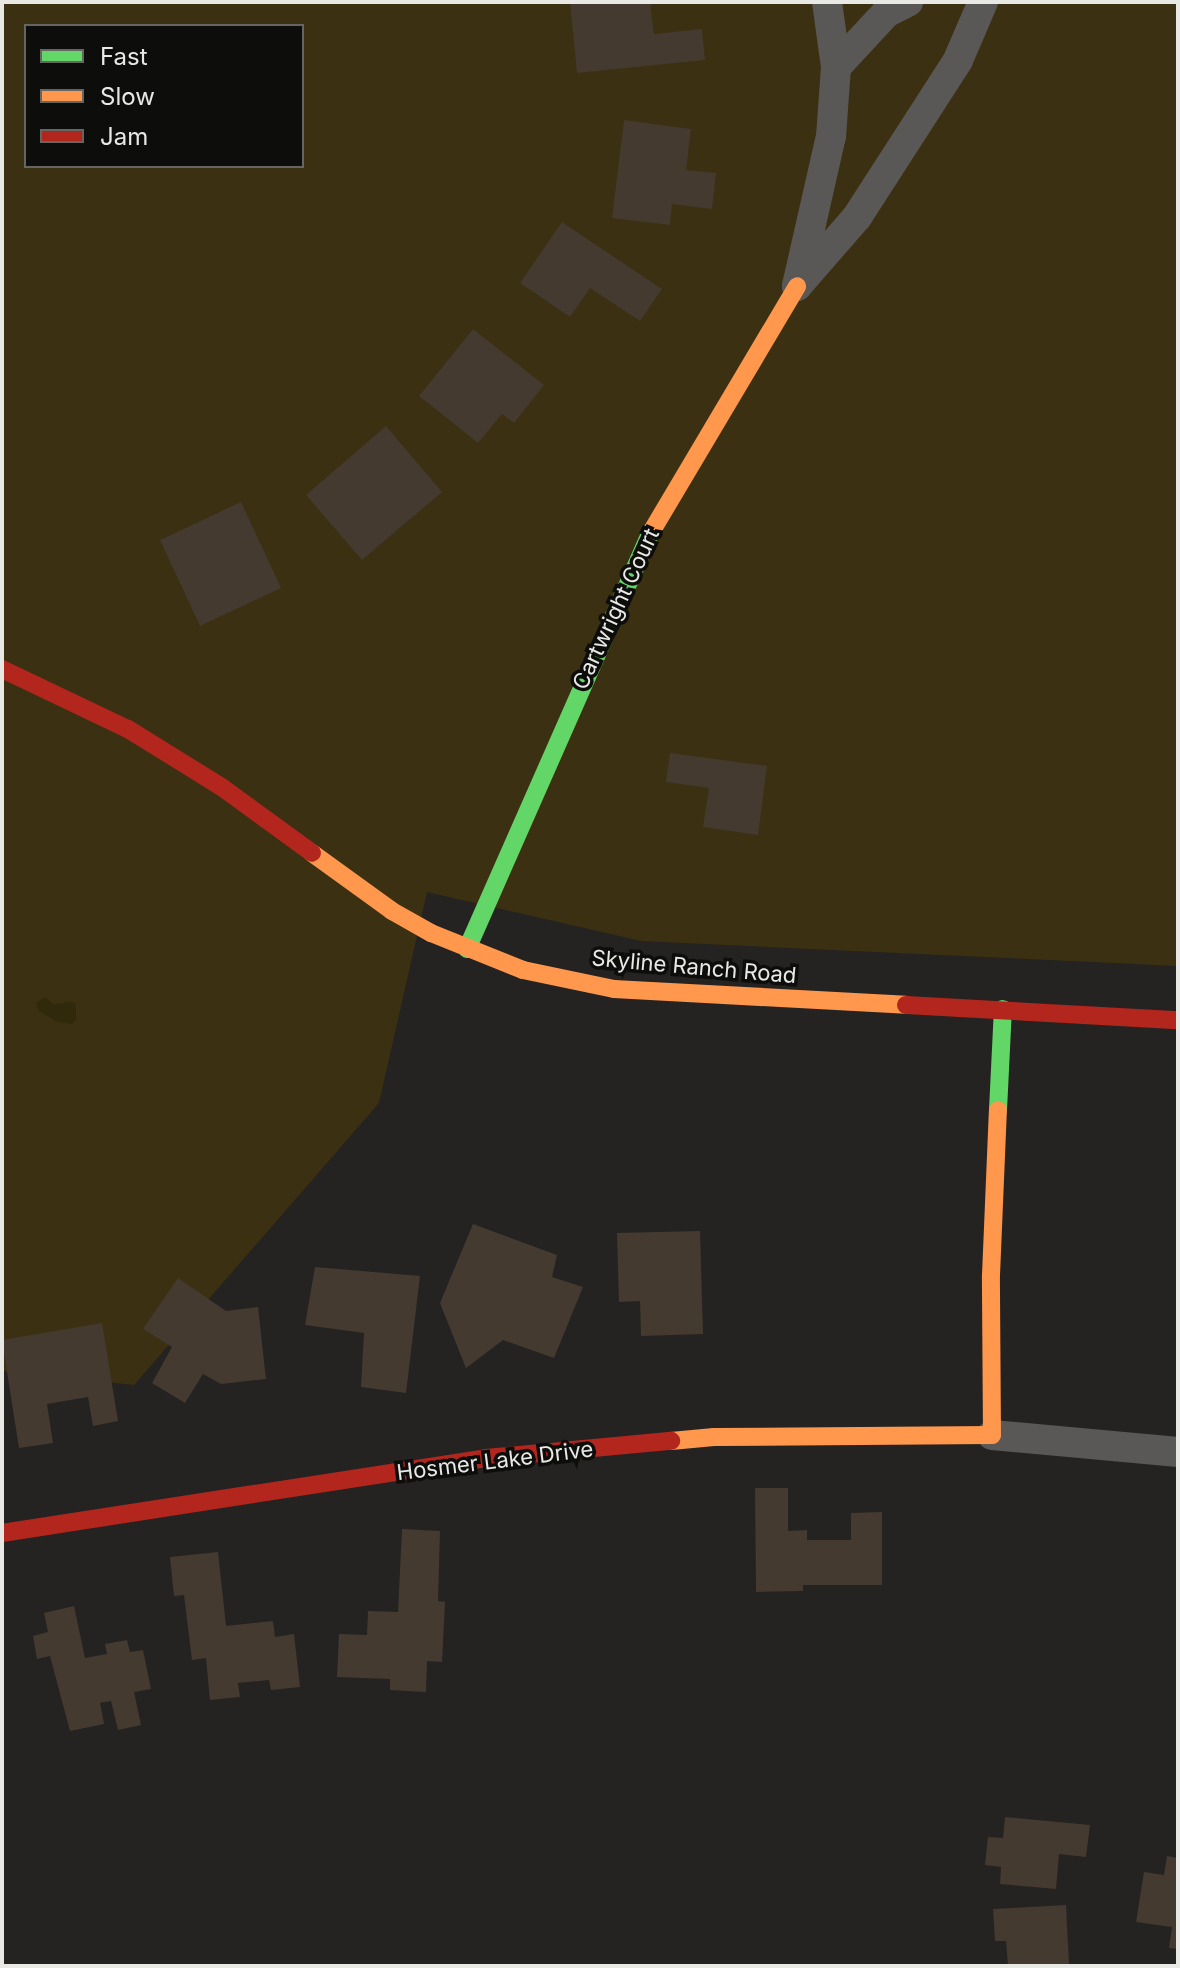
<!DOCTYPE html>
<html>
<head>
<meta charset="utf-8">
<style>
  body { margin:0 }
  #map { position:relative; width:1180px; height:1968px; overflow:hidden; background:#242321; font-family:Inter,sans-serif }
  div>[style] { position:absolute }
  .green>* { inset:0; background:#3b3011 }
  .sand>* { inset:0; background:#30290c }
  .building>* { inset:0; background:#443a2f }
  .street>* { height:30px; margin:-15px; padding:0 15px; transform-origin:15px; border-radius:15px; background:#595857 }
  .fast>* { height:18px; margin:-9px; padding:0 9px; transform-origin:9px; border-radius:9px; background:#63d668 }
  .slow>* { height:18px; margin:-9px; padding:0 9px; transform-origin:9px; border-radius:9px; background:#ff974d }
  .jam>* { height:18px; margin:-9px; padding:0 9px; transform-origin:9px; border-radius:9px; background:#b3261e }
  span { translate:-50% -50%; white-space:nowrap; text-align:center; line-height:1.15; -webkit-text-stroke:7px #0d0d0b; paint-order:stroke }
  .street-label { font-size:22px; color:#e8e8e5 }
  .frame { position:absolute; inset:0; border:4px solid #e8e8e5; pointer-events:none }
  .legend { position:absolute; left:24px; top:24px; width:280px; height:144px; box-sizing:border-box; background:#0d0d0b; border:2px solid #656562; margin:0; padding:10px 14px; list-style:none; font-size:24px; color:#e8e8e5 }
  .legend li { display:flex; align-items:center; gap:16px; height:40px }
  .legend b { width:40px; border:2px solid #656562 }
</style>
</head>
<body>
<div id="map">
  <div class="green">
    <div style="clip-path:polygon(evenodd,2px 2px,1178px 2px,1178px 966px,641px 941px,427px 892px,379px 1103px,134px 1385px,2px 1371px,2px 2px,26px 26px,302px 26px,302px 166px,26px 166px,26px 26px)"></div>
  </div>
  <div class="sand">
    <div style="clip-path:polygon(45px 997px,53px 1004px,72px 1002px,76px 1005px,76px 1020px,72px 1024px,57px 1022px,39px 1011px,36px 1003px)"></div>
  </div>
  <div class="building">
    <div style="clip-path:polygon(570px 2px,650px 2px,654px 34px,702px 29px,705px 60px,577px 73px)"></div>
    <div style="clip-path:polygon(624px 120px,691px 129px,686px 170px,716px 173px,712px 209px,672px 204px,670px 225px,612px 218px)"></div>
    <div style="clip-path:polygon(562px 222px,662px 289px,640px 321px,590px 288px,570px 317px,520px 283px)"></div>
    <div style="clip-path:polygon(473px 329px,544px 385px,514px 423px,502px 414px,478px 443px,419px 396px)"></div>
    <div style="clip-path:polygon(386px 426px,442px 492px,362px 560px,306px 495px)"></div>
    <div style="clip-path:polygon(241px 502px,281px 588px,200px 626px,160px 540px)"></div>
    <div style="clip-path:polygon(670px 753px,767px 766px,758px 835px,703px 827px,709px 788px,666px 782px)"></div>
    <div style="clip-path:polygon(473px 1224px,557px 1255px,552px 1277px,583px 1287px,554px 1358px,503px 1340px,466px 1368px,440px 1303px)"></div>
    <div style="clip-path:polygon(700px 1231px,703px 1334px,641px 1336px,640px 1301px,619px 1302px,617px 1233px)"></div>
    <div style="clip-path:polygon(315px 1267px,420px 1276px,406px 1393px,361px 1387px,364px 1333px,305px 1325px)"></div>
    <div style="clip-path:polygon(178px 1278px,226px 1311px,258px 1307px,266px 1379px,221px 1384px,203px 1374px,185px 1403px,152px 1383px,172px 1347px,143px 1329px)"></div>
    <div style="clip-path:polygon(102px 1323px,118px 1421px,93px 1426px,88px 1397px,47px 1404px,53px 1443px,19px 1448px,2px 1340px)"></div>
    <div style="clip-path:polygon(755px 1488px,788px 1488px,788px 1531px,807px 1530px,807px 1540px,851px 1540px,851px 1513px,882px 1512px,882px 1585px,803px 1585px,803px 1591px,756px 1592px)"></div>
    <div style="clip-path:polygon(402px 1529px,440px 1531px,438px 1601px,445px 1602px,442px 1662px,427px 1661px,426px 1692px,390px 1690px,390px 1679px,337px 1677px,339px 1634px,367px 1635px,368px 1611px,398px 1612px)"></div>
    <div style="clip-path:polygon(218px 1552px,226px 1626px,273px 1621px,275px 1637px,294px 1634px,300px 1687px,271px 1690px,269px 1680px,238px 1683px,240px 1697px,210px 1700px,206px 1658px,192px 1660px,184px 1595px,174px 1596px,170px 1557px)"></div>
    <div style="clip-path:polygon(74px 1606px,85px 1658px,107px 1654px,105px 1644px,127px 1640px,130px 1652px,143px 1650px,151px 1689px,134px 1692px,141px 1725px,118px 1730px,111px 1701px,100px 1703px,104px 1724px,70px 1731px,50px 1656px,37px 1659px,33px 1636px,48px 1632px,44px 1613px)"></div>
    <div style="clip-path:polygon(1005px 1817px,1090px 1825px,1086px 1857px,1059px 1854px,1056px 1889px,1000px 1884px,1001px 1867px,985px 1865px,988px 1837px,1003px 1838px)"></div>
    <div style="clip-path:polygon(1167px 1856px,1178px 1858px,1178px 1949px,1169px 1948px,1172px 1927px,1136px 1922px,1144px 1872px,1164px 1875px)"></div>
    <div style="clip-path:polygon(1066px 1905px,1069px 1964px,1008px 1966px,1006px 1941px,995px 1941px,993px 1909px)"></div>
  </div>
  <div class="street">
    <div style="left:827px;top:2px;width:66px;rotate:82.1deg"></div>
    <div style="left:836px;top:67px;width:69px;rotate:94.1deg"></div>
    <div style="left:831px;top:136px;width:154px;rotate:102.8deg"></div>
    <div style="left:797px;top:286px;width:91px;rotate:-49deg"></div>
    <div style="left:857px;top:217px;width:187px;rotate:-57.2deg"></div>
    <div style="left:958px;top:60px;width:63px;rotate:-66.7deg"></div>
    <div style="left:836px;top:67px;width:74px;rotate:-47.2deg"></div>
    <div style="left:886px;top:13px;width:25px;rotate:-27deg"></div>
    <div style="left:992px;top:1435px;width:187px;rotate:5.2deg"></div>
  </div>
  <div class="fast">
    <div style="left:467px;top:949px;width:454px;rotate:-66.2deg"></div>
    <div style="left:998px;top:1110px;width:101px;rotate:-87.2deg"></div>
  </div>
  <div class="slow">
    <div style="left:650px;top:534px;width:288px;rotate:-59.3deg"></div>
    <div style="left:312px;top:853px;width:99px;rotate:35.9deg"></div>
    <div style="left:392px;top:911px;width:45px;rotate:29.4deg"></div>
    <div style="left:431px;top:933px;width:99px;rotate:21.9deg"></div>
    <div style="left:523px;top:970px;width:93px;rotate:11.8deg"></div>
    <div style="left:614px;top:989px;width:292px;rotate:3.1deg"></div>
    <div style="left:671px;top:1441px;width:43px;rotate:-5.3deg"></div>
    <div style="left:714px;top:1437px;width:278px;rotate:-0.4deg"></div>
    <div style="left:992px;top:1435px;width:160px;rotate:-90.4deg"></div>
    <div style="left:991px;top:1275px;width:165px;rotate:-87.6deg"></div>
  </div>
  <div class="jam">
    <div style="left:2px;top:669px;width:140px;rotate:25.5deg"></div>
    <div style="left:128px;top:729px;width:112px;rotate:31.8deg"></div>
    <div style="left:223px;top:788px;width:110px;rotate:36.1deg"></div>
    <div style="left:906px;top:1005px;width:272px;rotate:3.2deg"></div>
    <div style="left:2px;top:1533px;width:490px;rotate:-8.8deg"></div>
    <div style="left:486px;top:1458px;width:186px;rotate:-5.3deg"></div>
  </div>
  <div class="street-label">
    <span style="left:616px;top:609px;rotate:-65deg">Cartwright Court</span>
    <span style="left:694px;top:967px;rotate:5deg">Skyline Ranch Road</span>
    <span style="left:495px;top:1461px;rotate:-7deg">Hosmer Lake Drive</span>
  </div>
  <div class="frame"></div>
  <ul class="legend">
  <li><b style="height:10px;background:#63d668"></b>Fast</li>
  <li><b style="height:10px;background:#ff974d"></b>Slow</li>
  <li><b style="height:10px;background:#b3261e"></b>Jam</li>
  </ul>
</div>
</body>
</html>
